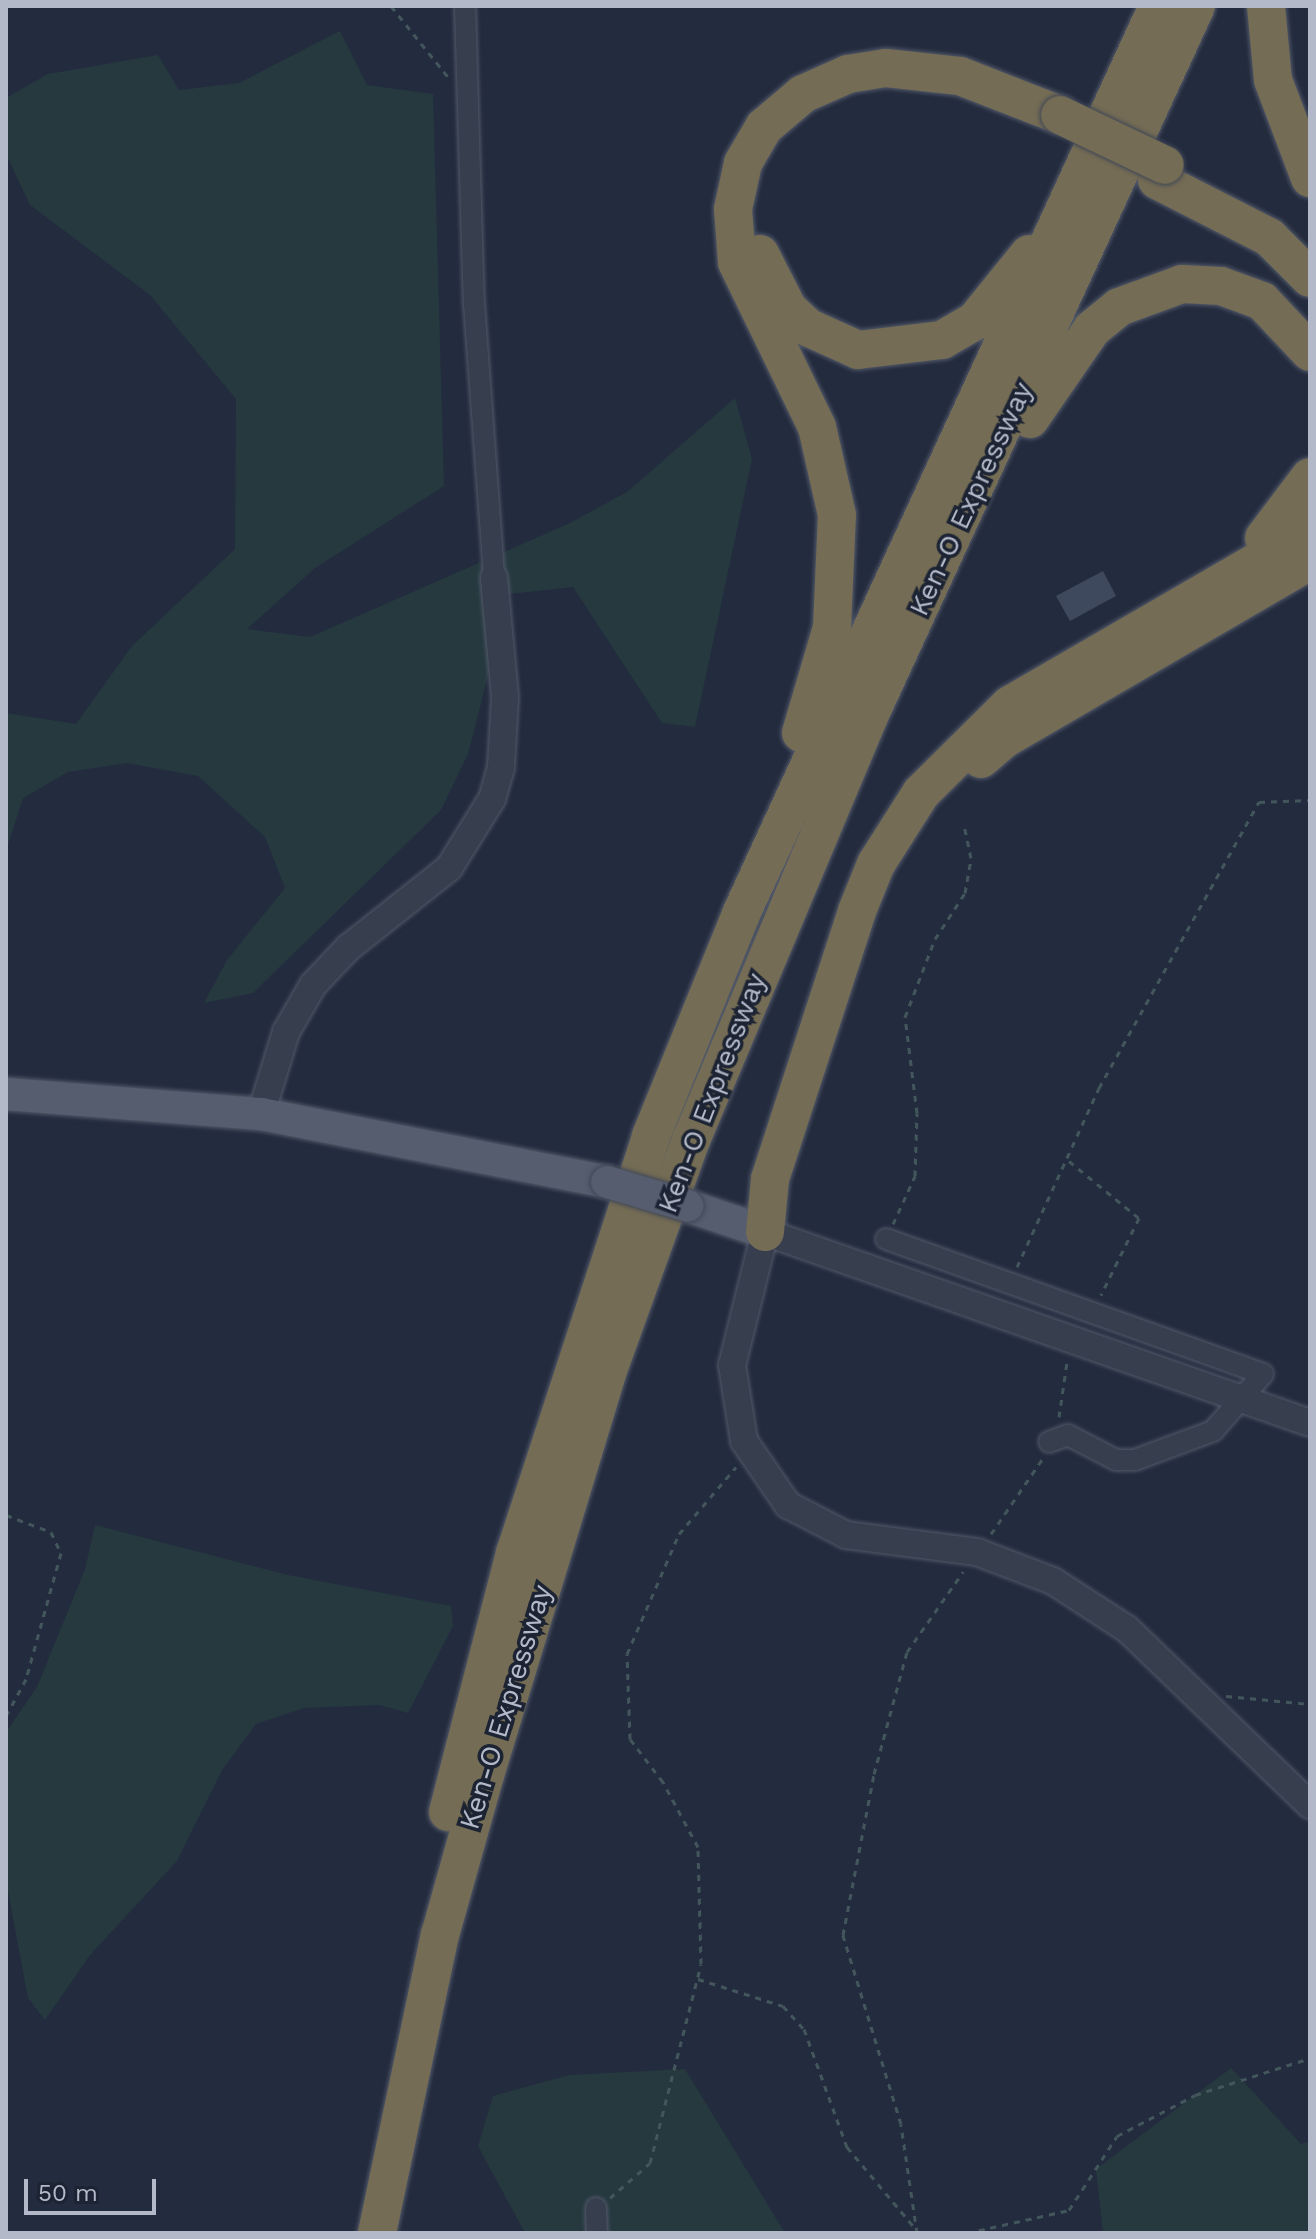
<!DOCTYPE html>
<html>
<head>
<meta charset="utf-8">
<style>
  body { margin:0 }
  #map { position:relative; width:1316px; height:2239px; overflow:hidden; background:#232b3e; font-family:"Work Sans",sans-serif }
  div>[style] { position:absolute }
  .green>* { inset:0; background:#25393f }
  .building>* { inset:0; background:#3f495d }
  .path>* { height:3px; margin-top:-1.5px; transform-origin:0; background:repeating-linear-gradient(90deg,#43565c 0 6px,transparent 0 12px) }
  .roads { filter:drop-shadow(0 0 2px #525969) drop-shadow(0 0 2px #525969) }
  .minor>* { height:20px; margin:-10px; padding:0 10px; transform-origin:10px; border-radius:10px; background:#373e4e }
  .tertiary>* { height:26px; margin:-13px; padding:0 13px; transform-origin:13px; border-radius:13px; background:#373e4e }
  .primary>* { height:32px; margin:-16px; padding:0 16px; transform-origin:16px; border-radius:16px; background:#555d6e }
  .motorway>* { height:38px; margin:-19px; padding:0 19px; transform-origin:19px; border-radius:19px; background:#746c54 }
  .bridges { filter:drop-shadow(0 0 2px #404757) drop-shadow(0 0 2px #404757) }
  .primary-bridge>* { height:32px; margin:-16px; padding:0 16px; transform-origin:16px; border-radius:16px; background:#555d6e }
  .motorway-bridge>* { height:38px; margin:-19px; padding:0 19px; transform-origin:19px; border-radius:19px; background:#746c54 }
  span { translate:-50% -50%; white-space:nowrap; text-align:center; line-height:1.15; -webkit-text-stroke:7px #1c2333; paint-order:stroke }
  .street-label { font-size:28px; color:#b3b9c9 }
  .frame { position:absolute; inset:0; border:8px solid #b3b9c9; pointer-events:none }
  .scale { position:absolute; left:24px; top:2179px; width:132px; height:36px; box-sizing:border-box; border:4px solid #b3b9c9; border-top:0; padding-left:10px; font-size:24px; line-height:28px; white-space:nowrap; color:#b3b9c9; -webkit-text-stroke:6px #1c2333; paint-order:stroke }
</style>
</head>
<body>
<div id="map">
  <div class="green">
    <div style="clip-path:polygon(340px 31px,367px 85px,433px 94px,444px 486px,315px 568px,247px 629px,310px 637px,570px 523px,627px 492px,735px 398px,752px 459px,695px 727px,662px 723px,573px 587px,509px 594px,468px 754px,441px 810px,253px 993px,204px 1003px,227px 960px,285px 888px,265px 837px,198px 776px,127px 763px,68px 772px,23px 798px,6px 851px,6px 713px,76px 724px,132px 646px,235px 549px,236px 399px,150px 295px,30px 205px,6px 154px,6px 98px,48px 74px,158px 55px,179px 90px,239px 83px)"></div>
    <div style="clip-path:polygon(95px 1525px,288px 1575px,451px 1606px,453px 1626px,408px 1713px,379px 1705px,304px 1708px,256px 1724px,222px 1770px,177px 1861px,90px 1955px,45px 2020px,28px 1998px,6px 1881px,6px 1732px,37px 1687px,85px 1569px)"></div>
    <div style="clip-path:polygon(1231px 2068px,1301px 2144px,1310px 2141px,1310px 2233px,1103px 2233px,1096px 2169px)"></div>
    <div style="clip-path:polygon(685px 2069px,785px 2233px,525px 2233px,478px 2146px,493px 2096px,569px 2075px)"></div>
  </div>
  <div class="building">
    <div style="clip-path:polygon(1103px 571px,1116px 596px,1070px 621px,1056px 596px)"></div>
  </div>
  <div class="path">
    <div style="left:391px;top:6px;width:91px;rotate:51.2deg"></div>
    <div style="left:1069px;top:1161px;width:90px;rotate:39.2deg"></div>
    <div style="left:1139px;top:1218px;width:86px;rotate:116.3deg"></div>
    <div style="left:893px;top:1224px;width:53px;rotate:-65.4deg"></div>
    <div style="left:915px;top:1176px;width:63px;rotate:-88.2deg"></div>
    <div style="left:917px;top:1113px;width:97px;rotate:-97.1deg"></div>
    <div style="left:905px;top:1017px;width:84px;rotate:-69deg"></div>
    <div style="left:935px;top:939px;width:55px;rotate:-56.9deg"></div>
    <div style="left:965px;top:893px;width:36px;rotate:-80deg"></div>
    <div style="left:971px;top:858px;width:30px;rotate:-102deg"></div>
    <div style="left:1017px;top:1267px;width:197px;rotate:-65.4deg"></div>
    <div style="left:1099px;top:1088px;width:328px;rotate:-60.8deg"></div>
    <div style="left:1259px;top:802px;width:51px;rotate:-2.2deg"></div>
    <div style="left:1059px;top:1417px;width:56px;rotate:-81.7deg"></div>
    <div style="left:6px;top:1515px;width:48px;rotate:20.7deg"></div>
    <div style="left:51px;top:1532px;width:23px;rotate:65deg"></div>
    <div style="left:61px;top:1553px;width:131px;rotate:105.5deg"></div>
    <div style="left:26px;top:1679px;width:42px;rotate:118.4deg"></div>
    <div style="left:991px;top:1534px;width:92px;rotate:-55.6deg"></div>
    <div style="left:1226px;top:1696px;width:84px;rotate:5.4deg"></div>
    <div style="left:698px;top:1979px;width:89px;rotate:17.6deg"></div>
    <div style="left:783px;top:2006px;width:31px;rotate:48deg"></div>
    <div style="left:804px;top:2029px;width:126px;rotate:70deg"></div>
    <div style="left:847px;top:2147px;width:106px;rotate:50deg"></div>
    <div style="left:610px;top:2198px;width:53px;rotate:-41.2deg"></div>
    <div style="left:650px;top:2163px;width:205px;rotate:-75.6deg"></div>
    <div style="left:701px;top:1964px;width:117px;rotate:-91.5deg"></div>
    <div style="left:698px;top:1847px;width:74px;rotate:-118.3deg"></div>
    <div style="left:663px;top:1782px;width:54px;rotate:-127.5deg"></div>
    <div style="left:630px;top:1739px;width:85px;rotate:-92deg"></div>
    <div style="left:627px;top:1654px;width:131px;rotate:-66.6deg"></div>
    <div style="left:679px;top:1534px;width:88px;rotate:-49.6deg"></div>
    <div style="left:917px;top:2233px;width:110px;rotate:-98.4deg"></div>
    <div style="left:901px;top:2124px;width:198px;rotate:-107.1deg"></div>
    <div style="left:843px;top:1935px;width:164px;rotate:-79.1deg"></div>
    <div style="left:874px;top:1774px;width:126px;rotate:-74.9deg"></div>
    <div style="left:907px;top:1652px;width:98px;rotate:-55deg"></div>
    <div style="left:967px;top:2233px;width:105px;rotate:-12.7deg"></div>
    <div style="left:1069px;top:2210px;width:88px;rotate:-57deg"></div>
    <div style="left:1117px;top:2136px;width:88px;rotate:-27.7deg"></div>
    <div style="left:1195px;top:2095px;width:121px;rotate:-17.8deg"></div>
  </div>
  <div class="roads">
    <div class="minor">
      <div style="left:465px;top:6px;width:297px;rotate:88.3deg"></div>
      <div style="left:474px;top:303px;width:276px;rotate:85.8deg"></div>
      <div style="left:886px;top:1239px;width:400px;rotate:19.7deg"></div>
      <div style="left:1263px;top:1374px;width:76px;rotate:131.3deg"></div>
      <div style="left:1213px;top:1431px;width:83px;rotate:159.6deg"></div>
      <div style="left:1135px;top:1460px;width:19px;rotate:180deg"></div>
      <div style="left:1116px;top:1460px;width:54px;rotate:-152.5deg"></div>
      <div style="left:1068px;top:1435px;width:20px;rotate:160deg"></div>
      <div style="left:596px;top:2208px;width:25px;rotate:88deg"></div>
    </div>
    <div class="tertiary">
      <div style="left:261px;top:1114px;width:86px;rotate:-73deg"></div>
      <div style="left:286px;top:1032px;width:54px;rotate:-60.1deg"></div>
      <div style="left:313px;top:985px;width:51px;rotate:-46.6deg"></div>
      <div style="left:348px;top:948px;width:129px;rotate:-38.4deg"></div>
      <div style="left:449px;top:868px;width:81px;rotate:-58.1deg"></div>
      <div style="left:492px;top:799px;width:33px;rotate:-74deg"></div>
      <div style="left:501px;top:767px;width:70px;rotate:-86.7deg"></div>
      <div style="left:505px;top:697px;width:120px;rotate:-95.3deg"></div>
      <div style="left:1310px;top:1423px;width:577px;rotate:-160.69deg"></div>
      <div style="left:765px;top:1232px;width:137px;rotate:103.9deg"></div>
      <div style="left:732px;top:1365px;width:77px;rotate:81deg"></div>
      <div style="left:744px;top:1441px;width:78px;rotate:55.5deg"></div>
      <div style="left:788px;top:1505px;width:65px;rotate:27.3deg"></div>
      <div style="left:846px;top:1535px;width:132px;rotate:7.4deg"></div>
      <div style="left:977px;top:1552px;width:81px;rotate:20.9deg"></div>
      <div style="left:1053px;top:1581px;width:88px;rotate:33deg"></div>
      <div style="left:1127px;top:1629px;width:254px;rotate:43.9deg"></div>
    </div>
    <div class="primary">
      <div style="left:6px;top:1094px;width:256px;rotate:4.5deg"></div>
      <div style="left:261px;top:1114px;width:353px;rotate:11.1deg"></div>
      <div style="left:688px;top:1206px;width:81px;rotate:18.7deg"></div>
    </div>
    <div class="motorway">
      <div style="left:1266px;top:6px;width:74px;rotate:84.6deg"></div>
      <div style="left:1273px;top:80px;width:105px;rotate:69.3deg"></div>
      <div style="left:1157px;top:180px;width:126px;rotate:27deg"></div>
      <div style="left:1269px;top:237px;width:58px;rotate:45deg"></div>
      <div style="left:760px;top:254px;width:62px;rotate:63deg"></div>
      <div style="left:788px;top:309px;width:26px;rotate:43deg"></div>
      <div style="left:807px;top:327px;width:56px;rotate:24.3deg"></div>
      <div style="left:858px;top:350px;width:85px;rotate:-6.8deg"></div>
      <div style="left:942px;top:340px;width:38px;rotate:-30deg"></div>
      <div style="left:975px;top:321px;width:86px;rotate:-51.1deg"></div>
      <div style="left:1030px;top:419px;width:109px;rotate:-55.4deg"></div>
      <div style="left:1092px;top:329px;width:35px;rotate:-39deg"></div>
      <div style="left:1119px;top:307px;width:67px;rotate:-20.1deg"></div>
      <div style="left:1182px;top:284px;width:39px;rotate:3deg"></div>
      <div style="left:1221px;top:286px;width:44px;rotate:20.1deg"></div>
      <div style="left:1262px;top:301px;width:70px;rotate:46.7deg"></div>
      <div style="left:1264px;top:538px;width:76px;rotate:-53deg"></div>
      <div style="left:801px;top:733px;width:109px;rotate:-73.6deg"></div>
      <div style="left:832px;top:628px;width:113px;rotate:-87.5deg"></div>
      <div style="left:837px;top:515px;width:90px;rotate:-102.8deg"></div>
      <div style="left:817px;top:427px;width:183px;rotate:-115.9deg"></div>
      <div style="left:737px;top:262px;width:53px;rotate:-94.3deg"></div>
      <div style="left:733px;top:209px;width:47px;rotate:-77.7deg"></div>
      <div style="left:743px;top:163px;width:42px;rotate:-59.7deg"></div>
      <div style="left:764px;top:127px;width:51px;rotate:-40.2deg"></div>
      <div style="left:803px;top:94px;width:49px;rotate:-24deg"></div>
      <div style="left:848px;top:74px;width:38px;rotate:-9deg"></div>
      <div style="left:886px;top:68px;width:74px;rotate:6.2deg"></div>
      <div style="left:960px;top:76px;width:107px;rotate:21.3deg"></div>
      <div style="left:981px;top:759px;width:30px;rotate:-41deg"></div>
      <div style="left:1004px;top:739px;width:354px;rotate:-30.2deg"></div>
      <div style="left:765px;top:1232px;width:53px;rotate:-84.6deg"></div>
      <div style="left:770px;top:1179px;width:282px;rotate:-72deg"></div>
      <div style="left:857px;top:911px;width:51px;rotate:-68deg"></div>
      <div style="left:876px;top:864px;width:84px;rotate:-57.6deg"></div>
      <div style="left:921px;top:793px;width:125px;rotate:-44.7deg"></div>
      <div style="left:1010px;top:705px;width:323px;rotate:-30.1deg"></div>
      <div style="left:1289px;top:543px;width:29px;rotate:-44deg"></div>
      <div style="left:448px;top:1812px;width:268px;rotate:-75.5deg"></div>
      <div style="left:515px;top:1553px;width:439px;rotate:-71.9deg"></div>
      <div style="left:651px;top:1136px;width:240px;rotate:-67.9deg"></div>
      <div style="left:741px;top:914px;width:999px;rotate:-65.33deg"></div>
      <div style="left:377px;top:2233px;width:305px;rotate:-78.1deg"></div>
      <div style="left:440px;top:1935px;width:166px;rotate:-74.3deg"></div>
      <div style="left:485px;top:1775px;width:420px;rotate:-73.1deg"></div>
      <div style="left:607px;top:1373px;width:248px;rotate:-70.2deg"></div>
      <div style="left:691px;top:1140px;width:464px;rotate:-67.2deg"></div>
      <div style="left:871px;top:712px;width:777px;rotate:-65.28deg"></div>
    </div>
  </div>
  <div class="bridges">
    <div class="primary-bridge">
      <div style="left:607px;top:1182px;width:84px;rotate:16.5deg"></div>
    </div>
    <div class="motorway-bridge">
      <div style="left:1060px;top:115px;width:116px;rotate:25.5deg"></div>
    </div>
  </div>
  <div class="street-label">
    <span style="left:971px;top:499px;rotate:-65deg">Ken-O Expressway</span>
    <span style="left:712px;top:1093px;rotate:-69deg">Ken-O Expressway</span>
    <span style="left:506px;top:1707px;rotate:-73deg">Ken-O Expressway</span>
  </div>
  <div class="frame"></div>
  <div class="scale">50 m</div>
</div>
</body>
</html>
